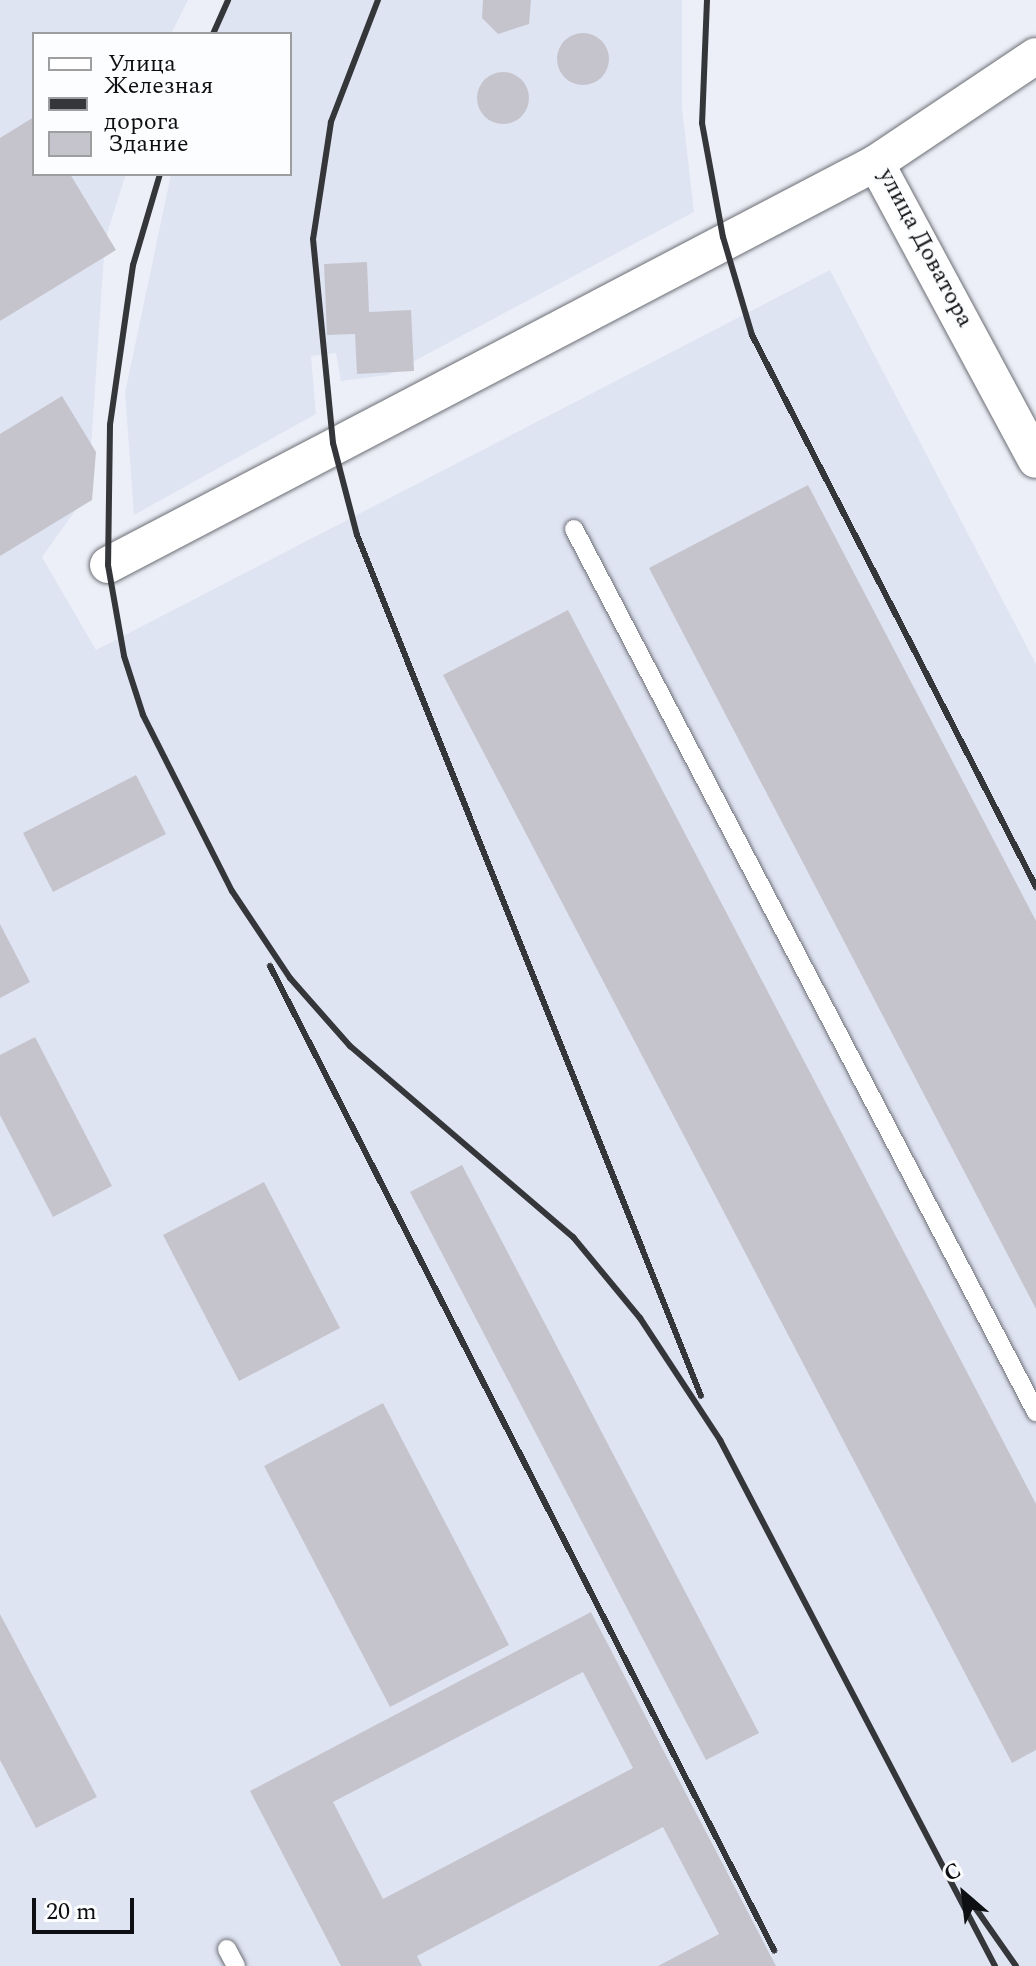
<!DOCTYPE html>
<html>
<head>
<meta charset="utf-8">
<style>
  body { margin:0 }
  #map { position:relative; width:1036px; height:1966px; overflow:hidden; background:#edeff8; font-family:Spectral,serif }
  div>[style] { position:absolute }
  .built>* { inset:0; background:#dfe4f3 }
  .building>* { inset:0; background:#c5c4cc }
  .round { border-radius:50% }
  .roads { filter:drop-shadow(0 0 2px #6c6e75) drop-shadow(0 0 2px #6c6e75) }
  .lane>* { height:18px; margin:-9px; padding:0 9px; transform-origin:9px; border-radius:9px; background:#fff }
  .street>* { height:36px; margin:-18px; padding:0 18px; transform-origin:18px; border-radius:18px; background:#fff }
  .rail>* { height:6px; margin:-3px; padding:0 3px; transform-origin:3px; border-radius:3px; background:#35363a }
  span { translate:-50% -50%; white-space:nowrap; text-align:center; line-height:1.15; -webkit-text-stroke:7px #fcfdfe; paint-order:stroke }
  .street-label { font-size:24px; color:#0e0f12 }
  .legend { position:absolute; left:32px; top:32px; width:260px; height:144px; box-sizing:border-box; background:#fcfdfe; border:2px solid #9d9ea0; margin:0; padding:10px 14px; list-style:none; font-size:24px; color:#0e0f12 }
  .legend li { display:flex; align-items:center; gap:16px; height:40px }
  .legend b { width:40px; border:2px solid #9d9ea0 }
  .north { position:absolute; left:924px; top:1854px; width:80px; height:80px; -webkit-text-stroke:6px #fcfdfe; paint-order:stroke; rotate:332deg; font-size:22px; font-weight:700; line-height:32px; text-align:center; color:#0e0f12 }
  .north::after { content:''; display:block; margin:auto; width:28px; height:36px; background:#0e0f12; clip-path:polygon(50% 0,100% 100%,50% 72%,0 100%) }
  .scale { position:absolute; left:32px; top:1898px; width:102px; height:36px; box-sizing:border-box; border:4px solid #0e0f12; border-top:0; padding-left:10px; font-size:24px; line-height:28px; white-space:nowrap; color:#0e0f12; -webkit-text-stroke:6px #fcfdfe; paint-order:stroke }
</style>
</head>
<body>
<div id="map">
  <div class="built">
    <div style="clip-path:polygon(0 0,188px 0,171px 34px,34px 34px,34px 174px,126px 174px,105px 240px,88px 493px,42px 557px,96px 650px,830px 270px,1036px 664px,1036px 1966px,0 1966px)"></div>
    <div style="clip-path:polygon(227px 0,682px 0,682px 108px,694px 212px,388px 375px,341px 381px,336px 353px,311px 356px,316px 414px,134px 515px,125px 393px,171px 174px,290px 174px,290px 34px,214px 34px)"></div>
  </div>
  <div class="building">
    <div style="clip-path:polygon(483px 0,531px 0,529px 24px,498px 34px,482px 18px)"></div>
    <div class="round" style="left:557px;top:33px;width:52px;height:52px"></div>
    <div class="round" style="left:477px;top:72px;width:52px;height:52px"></div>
    <div style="clip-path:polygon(34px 117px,34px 174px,70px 174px,116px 250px,0 321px,0 138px)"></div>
    <div style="clip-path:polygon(367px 262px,369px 312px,411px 310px,414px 371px,357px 374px,355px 334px,327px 335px,324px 264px)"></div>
    <div style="clip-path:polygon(62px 396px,96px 452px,92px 500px,0 556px,0 434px)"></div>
    <div style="clip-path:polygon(808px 485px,1036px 921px,1036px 1309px,649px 568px)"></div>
    <div style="clip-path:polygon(568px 610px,1036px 1504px,1036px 1750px,1012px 1763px,443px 675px)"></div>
    <div style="clip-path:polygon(136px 775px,166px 834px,53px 892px,23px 833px)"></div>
    <div style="clip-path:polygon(0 924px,30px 982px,0 998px)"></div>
    <div style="clip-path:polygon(35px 1037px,112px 1186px,53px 1217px,0 1115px,0 1055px)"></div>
    <div style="clip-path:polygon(462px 1165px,759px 1733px,706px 1760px,410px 1192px)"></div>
    <div style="clip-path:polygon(264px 1182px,340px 1328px,239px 1381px,163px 1235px)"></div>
    <div style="clip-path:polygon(383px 1403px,509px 1645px,390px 1707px,264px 1466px)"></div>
    <div style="clip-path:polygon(evenodd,591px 1612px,776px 1966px,658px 1966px,719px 1934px,663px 1827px,417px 1956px,422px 1966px,341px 1966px,250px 1791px,591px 1612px,583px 1672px,633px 1768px,383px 1899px,333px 1802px,583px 1672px)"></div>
    <div style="clip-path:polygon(0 1614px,97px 1797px,36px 1828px,0 1760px)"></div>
  </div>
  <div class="roads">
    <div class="lane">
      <div style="left:574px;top:529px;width:997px;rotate:62.38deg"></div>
      <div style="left:227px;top:1949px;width:19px;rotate:62deg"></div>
    </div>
    <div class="street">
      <div style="left:876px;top:163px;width:337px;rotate:61.7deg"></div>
      <div style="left:108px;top:565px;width:867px;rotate:-27.63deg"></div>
      <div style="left:876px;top:163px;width:192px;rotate:-33.8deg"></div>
    </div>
  </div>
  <div class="rail">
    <div style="left:378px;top:0;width:131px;rotate:111.1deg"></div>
    <div style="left:331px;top:122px;width:118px;rotate:98.7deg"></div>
    <div style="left:313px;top:239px;width:205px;rotate:84.4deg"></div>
    <div style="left:333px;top:443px;width:95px;rotate:75.4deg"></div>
    <div style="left:357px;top:535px;width:927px;rotate:68.22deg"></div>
    <div style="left:707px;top:0;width:123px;rotate:92.3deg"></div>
    <div style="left:702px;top:123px;width:116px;rotate:79.6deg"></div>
    <div style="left:723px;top:237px;width:102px;rotate:73.5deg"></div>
    <div style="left:752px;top:335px;width:621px;rotate:62.77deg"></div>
    <div style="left:213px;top:34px;width:37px;rotate:-66deg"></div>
    <div style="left:160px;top:174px;width:95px;rotate:106.5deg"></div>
    <div style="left:133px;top:265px;width:162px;rotate:98.2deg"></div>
    <div style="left:110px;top:425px;width:140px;rotate:90.8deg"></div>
    <div style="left:108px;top:565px;width:92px;rotate:80deg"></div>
    <div style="left:124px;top:656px;width:62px;rotate:72.1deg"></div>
    <div style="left:143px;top:715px;width:197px;rotate:63.2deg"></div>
    <div style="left:232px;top:891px;width:105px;rotate:56.3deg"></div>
    <div style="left:290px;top:978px;width:91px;rotate:48.6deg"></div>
    <div style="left:350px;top:1046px;width:294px;rotate:40.6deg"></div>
    <div style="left:573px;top:1237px;width:105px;rotate:50.4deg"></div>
    <div style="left:640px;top:1318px;width:146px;rotate:56.7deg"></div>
    <div style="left:720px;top:1440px;width:594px;rotate:62.4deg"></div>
    <div style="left:270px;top:966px;width:1106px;rotate:62.88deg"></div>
    <div style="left:974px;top:1906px;width:73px;rotate:55deg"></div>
  </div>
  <div class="street-label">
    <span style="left:925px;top:248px;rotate:62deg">улица Доватора</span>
  </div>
  <ul class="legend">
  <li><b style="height:10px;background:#fff"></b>Улица</li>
  <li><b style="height:10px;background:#35363a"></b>Железная дорога</li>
  <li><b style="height:22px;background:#c5c4cc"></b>Здание</li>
  </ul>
  <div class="north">С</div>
  <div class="scale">20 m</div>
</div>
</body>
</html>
